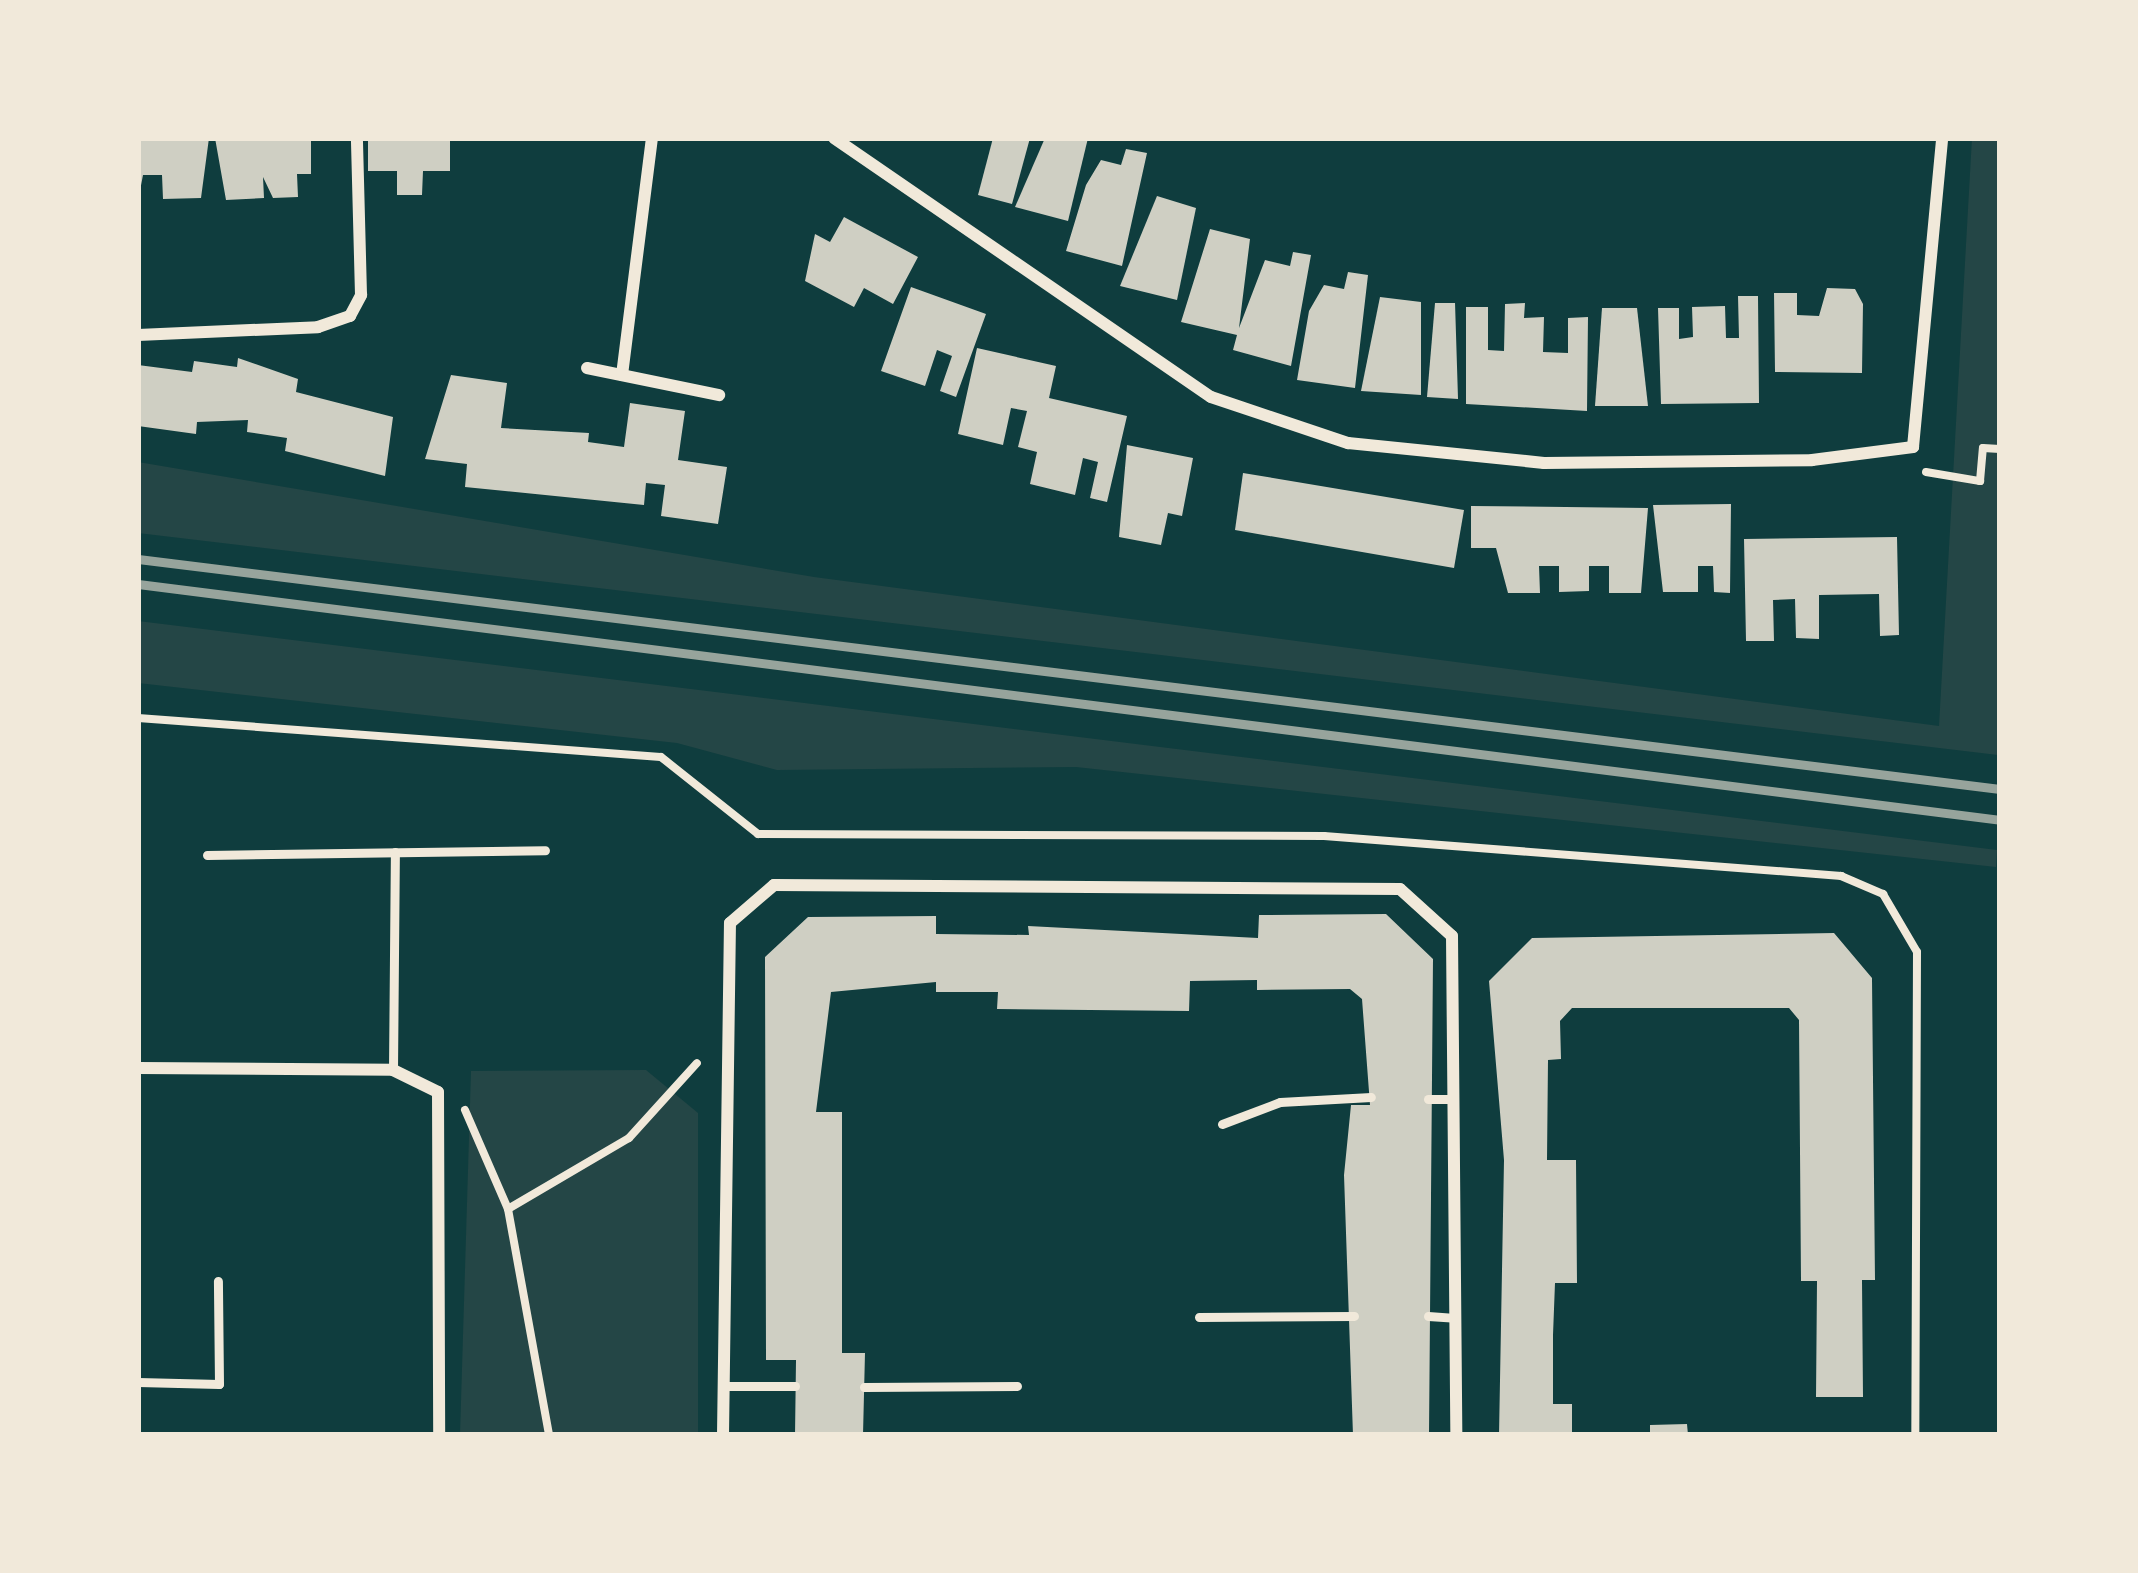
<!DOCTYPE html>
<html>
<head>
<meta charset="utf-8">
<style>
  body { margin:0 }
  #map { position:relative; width:2138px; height:1573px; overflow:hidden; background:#0f3d3e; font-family:Ubuntu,sans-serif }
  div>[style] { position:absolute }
  .green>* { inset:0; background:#244646 }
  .building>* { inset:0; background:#cfcfc3 }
  .path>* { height:8px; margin:-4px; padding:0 4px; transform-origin:4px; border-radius:4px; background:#f1e9da }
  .service>* { height:9px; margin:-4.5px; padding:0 4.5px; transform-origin:4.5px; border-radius:4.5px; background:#f1e9da }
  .minor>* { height:12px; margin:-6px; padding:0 6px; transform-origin:6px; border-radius:6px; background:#f1e9da }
  .rail>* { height:9px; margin:-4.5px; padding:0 4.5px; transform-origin:4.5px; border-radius:4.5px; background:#97a49c }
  span { translate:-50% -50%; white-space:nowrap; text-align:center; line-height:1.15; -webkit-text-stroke:9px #f1e9da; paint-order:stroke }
  .frame { position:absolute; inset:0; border:141px solid #f1e9da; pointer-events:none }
</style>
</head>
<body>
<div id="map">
  <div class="green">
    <div style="clip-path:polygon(1972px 138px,2000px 138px,1998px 755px,138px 533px,138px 462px,814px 577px,1939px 726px)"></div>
    <div style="clip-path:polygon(138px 621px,1997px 850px,1996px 867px,1076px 767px,777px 770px,677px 743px,138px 683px)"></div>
    <div style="clip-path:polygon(646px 1070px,698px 1113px,698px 1435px,460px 1435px,471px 1071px)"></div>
  </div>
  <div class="building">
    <div style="clip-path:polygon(138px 138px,209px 138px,201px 198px,163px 199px,162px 175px,143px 175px,138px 201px)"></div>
    <div style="clip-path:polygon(215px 138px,311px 138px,311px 174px,297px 174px,298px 197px,273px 198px,263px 177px,264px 198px,226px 200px)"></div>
    <div style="clip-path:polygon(368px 138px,450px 138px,450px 171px,423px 171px,422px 195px,397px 195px,397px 171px,368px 171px)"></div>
    <div style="clip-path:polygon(993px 138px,1030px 138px,1012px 204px,978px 195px)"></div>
    <div style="clip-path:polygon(1045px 138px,1088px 138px,1068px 221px,1015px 207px)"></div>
    <div style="clip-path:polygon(1126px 149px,1147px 153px,1122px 266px,1066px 251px,1086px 185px,1101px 160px,1121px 165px)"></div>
    <div style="clip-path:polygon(1157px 196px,1196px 208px,1177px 300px,1120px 286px)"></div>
    <div style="clip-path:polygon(844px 217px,918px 257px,893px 304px,864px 288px,854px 307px,805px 281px,815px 234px,830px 242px)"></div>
    <div style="clip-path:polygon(1210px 229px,1250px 239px,1239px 328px,1265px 260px,1290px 266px,1293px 252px,1311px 255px,1291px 366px,1233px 350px,1237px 335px,1181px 322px)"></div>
    <div style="clip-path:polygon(1348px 272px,1368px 275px,1355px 388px,1297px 380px,1309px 311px,1324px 285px,1344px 289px)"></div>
    <div style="clip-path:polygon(911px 287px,986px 314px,956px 397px,940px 391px,952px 356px,937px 350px,925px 386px,881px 371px)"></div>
    <div style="clip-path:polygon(1827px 288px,1855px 289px,1863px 304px,1862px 373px,1775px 372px,1774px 293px,1797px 293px,1797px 315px,1819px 316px)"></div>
    <div style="clip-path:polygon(1738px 296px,1758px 296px,1759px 403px,1661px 404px,1658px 308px,1679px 308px,1679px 339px,1693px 337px,1692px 307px,1725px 306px,1726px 338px,1739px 338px)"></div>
    <div style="clip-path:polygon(1380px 297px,1421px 302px,1421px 395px,1361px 391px)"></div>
    <div style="clip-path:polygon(1435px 303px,1455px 303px,1458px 399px,1427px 397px)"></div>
    <div style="clip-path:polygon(1525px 303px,1524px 318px,1544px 317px,1543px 352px,1568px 353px,1568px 318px,1588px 317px,1587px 411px,1466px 404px,1466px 307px,1488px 307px,1488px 350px,1504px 351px,1505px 304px)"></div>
    <div style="clip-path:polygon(1602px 308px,1637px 308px,1648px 406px,1595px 406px)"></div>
    <div style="clip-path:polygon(977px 348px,1056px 366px,1049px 398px,1127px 416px,1107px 502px,1090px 498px,1098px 462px,1083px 458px,1075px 495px,1030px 484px,1037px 452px,1018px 447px,1027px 411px,1011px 408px,1003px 445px,958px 434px)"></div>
    <div style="clip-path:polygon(238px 358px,298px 379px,296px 392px,393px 417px,385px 476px,285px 451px,287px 438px,247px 432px,248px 420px,197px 422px,196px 434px,138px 426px,138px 365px,192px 372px,194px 361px,237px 367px)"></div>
    <div style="clip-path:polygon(451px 375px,507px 383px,501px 428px,589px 433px,588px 442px,624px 447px,630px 403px,685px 411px,678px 460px,727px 467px,718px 524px,661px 516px,665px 485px,646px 483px,644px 505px,465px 487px,467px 464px,425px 459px)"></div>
    <div style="clip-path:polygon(1127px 445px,1193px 458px,1182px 516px,1168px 513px,1161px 545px,1119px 537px)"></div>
    <div style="clip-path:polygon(1243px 473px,1464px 510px,1454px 568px,1235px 530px)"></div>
    <div style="clip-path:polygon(1731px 504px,1730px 593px,1714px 592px,1713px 566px,1698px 566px,1698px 592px,1663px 592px,1653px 505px)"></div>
    <div style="clip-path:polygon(1471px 506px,1648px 508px,1641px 593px,1609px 593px,1609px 566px,1589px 566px,1589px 591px,1559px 592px,1559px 566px,1539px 566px,1540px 593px,1508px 593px,1496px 548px,1471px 548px)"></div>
    <div style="clip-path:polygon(1897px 537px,1899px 635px,1880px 636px,1879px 594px,1819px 595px,1819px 639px,1796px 638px,1795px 599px,1773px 600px,1774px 641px,1746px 641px,1744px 539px)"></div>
    <div style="clip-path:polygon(1386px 914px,1433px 959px,1429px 1435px,1353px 1435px,1344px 1175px,1351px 1105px,1370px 1105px,1362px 999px,1350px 989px,1257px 990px,1257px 980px,1190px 981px,1189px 1011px,997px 1009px,998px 992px,936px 992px,936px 982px,831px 992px,816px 1112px,842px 1112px,842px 1353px,865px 1353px,863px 1435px,795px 1435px,796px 1360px,766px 1360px,765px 957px,808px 917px,936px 916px,936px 934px,1029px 935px,1028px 926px,1258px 938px,1259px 915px)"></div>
    <div style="clip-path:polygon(1834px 933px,1872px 978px,1875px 1280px,1862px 1280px,1863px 1397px,1816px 1397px,1817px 1281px,1801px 1281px,1799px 1020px,1789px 1008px,1572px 1008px,1560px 1021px,1561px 1059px,1548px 1060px,1547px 1160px,1576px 1160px,1577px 1283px,1555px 1283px,1553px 1335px,1553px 1404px,1572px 1404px,1572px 1435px,1499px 1435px,1504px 1160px,1489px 981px,1532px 938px)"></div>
    <div style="clip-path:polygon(1687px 1424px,1688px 1435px,1650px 1435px,1650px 1425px)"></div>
  </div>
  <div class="path">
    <div style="left:1926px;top:472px;width:55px;rotate:9.5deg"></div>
    <div style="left:1980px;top:481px;width:33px;rotate:-85deg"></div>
    <div style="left:1983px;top:448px;width:17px;rotate:3deg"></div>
    <div style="left:138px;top:718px;width:524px;rotate:4.26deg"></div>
    <div style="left:661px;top:757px;width:124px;rotate:38.4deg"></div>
    <div style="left:758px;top:834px;width:566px;rotate:0.2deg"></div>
    <div style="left:1324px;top:836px;width:519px;rotate:4.42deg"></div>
    <div style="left:1841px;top:876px;width:46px;rotate:23.2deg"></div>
    <div style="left:1883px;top:894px;width:67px;rotate:59.6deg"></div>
    <div style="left:1917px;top:952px;width:483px;rotate:90.2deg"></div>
    <div style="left:465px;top:1110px;width:108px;rotate:66.5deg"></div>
    <div style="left:508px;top:1209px;width:230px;rotate:79.7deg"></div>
    <div style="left:508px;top:1209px;width:140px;rotate:-30.4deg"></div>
    <div style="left:629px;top:1138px;width:101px;rotate:-47.8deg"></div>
  </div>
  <div class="service">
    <div style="left:207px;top:855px;width:338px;rotate:-0.8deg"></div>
    <div style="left:393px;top:1070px;width:218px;rotate:-89.5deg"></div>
    <div style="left:1428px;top:1099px;width:25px"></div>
    <div style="left:1222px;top:1124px;width:62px;rotate:-20.8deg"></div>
    <div style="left:1280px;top:1102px;width:91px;rotate:-3.1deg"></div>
    <div style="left:1428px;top:1316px;width:27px;rotate:4deg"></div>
    <div style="left:1199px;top:1317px;width:155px;rotate:-0.4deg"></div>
    <div style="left:138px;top:1382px;width:81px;rotate:1.4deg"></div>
    <div style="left:219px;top:1384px;width:103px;rotate:-90.6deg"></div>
    <div style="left:723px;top:1386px;width:72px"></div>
    <div style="left:864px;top:1387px;width:153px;rotate:-0.4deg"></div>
  </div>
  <div class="minor">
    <div style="left:834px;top:138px;width:457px;rotate:34.5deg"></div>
    <div style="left:1211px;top:397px;width:145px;rotate:18.6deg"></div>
    <div style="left:1348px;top:443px;width:197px;rotate:5.8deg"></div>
    <div style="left:1544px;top:463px;width:268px;rotate:-0.6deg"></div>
    <div style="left:1812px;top:460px;width:102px;rotate:-7.3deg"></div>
    <div style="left:1913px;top:447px;width:310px;rotate:-84.6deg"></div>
    <div style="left:138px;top:335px;width:180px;rotate:-2.5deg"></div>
    <div style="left:318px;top:327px;width:34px;rotate:-19deg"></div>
    <div style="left:350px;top:316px;width:24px;rotate:-62deg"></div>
    <div style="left:361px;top:295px;width:157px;rotate:-91.5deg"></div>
    <div style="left:587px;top:368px;width:135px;rotate:11.6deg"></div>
    <div style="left:622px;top:375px;width:239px;rotate:-82.8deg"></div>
    <div style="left:138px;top:1068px;width:255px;rotate:0.4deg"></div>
    <div style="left:393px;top:1070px;width:50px;rotate:26.1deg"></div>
    <div style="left:438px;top:1092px;width:343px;rotate:89.8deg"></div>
    <div style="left:723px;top:1435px;width:512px;rotate:-89.22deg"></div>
    <div style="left:730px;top:923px;width:58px;rotate:-40.8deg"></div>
    <div style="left:774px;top:885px;width:626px;rotate:0.37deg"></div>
    <div style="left:1400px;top:889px;width:70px;rotate:42.1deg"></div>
    <div style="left:1452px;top:936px;width:499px;rotate:89.5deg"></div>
  </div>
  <div class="rail">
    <div style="left:138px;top:559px;width:1876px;rotate:7.04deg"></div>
    <div style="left:138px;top:584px;width:1877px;rotate:7.22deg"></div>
  </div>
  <div class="frame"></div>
</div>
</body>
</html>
